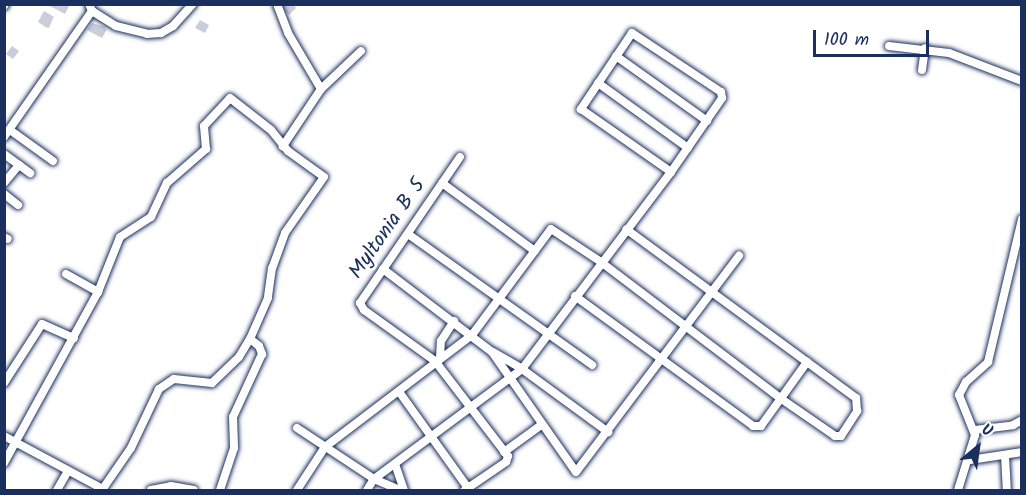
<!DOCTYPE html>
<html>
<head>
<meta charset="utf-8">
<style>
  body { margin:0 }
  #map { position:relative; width:1026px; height:495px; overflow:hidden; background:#fff; font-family:Kalam,sans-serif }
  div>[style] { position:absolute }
  .shadow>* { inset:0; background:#0003 }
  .building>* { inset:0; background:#caceda }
  .roads { filter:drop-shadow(0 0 2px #1b2f5e) drop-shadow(0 0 2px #1b2f5e) }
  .minor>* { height:8px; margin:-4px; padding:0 4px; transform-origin:4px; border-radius:4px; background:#fff }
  span { translate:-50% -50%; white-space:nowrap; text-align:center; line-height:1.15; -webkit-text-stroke:5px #fff; paint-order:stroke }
  .street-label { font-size:21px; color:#1b2f5e }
  .frame { position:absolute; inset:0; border:6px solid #1b2f5e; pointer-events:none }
  .north { position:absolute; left:948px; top:417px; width:60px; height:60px; -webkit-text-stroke:4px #fff; paint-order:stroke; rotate:29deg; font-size:16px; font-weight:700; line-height:24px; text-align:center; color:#1b2f5e }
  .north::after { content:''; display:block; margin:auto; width:21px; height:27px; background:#1b2f5e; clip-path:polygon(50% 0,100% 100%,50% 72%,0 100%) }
  .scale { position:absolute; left:813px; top:30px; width:116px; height:27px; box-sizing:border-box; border:3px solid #1b2f5e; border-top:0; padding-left:8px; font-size:18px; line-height:21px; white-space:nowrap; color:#1b2f5e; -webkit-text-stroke:4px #fff; paint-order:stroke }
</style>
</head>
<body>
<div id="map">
  <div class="shadow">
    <div style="clip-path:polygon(53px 18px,49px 28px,41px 23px)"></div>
    <div style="clip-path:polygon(92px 25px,107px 29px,102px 38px,91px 31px)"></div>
  </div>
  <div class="building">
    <div style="clip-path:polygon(46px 4px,70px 4px,65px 14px)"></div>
    <div style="clip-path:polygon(279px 4px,293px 4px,296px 8px,289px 15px)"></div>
    <div style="clip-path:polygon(44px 11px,54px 17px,47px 28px,38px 22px)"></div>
    <div style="clip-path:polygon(200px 20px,209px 25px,205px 33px,195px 28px)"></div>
    <div style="clip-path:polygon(92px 23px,106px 27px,100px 37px,87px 30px)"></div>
    <div style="clip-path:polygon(12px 46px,19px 51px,13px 59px,6px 54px)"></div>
  </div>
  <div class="roads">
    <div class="minor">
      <div style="left:89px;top:4px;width:8px;rotate:67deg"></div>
      <div style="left:92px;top:11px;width:28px;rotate:32deg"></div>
      <div style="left:116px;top:26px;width:32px;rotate:14deg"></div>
      <div style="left:147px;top:34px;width:14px;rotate:-4deg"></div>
      <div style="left:161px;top:33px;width:14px;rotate:-30deg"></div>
      <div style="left:173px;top:26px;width:30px;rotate:-48deg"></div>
      <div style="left:277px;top:4px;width:31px;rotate:69deg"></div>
      <div style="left:288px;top:33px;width:65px;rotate:59.5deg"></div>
      <div style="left:321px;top:89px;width:69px;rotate:123.7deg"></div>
      <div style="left:4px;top:6px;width:2px;rotate:-63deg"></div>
      <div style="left:889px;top:46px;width:60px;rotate:6.7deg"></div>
      <div style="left:949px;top:53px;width:78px;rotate:21deg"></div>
      <div style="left:616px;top:56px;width:112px;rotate:35.5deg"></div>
      <div style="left:922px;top:70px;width:22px;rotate:-82deg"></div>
      <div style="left:598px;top:83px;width:111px;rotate:35.8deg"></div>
      <div style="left:321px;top:89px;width:55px;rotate:-43.5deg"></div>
      <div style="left:10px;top:130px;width:53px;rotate:35.8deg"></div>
      <div style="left:4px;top:137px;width:154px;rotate:-55.1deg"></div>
      <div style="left:4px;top:154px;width:19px;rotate:36deg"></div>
      <div style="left:19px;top:165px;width:23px;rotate:130deg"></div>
      <div style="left:460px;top:157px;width:177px;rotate:124.4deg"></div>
      <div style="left:360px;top:303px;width:8px;rotate:60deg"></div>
      <div style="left:364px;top:310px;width:87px;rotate:35.7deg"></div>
      <div style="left:435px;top:361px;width:120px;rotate:52.5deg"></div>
      <div style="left:508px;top:456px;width:6px;rotate:108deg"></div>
      <div style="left:506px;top:462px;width:50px;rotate:145.7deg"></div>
      <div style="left:19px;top:165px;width:14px;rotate:36deg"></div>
      <div style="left:442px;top:183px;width:115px;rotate:36.2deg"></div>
      <div style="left:4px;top:194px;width:18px;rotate:38deg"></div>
      <div style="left:408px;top:234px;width:226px;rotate:35.4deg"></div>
      <div style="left:4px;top:237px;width:4px;rotate:27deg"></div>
      <div style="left:383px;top:269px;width:137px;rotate:37.3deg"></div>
      <div style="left:492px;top:352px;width:146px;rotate:55deg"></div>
      <div style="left:576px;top:472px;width:271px;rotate:-53deg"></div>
      <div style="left:66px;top:274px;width:37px;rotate:29deg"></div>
      <div style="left:575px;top:296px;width:220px;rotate:36.1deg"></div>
      <div style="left:753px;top:426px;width:8px"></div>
      <div style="left:761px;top:426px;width:79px;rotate:-54.3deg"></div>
      <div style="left:493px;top:352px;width:34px;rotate:30deg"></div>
      <div style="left:522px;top:369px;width:107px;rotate:36.2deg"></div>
      <div style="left:440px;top:358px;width:17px;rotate:-87deg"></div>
      <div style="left:441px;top:341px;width:24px;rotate:-57deg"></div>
      <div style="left:4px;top:383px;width:70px;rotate:-57.2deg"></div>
      <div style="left:42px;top:324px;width:35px;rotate:24deg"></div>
      <div style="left:400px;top:393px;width:117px;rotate:54.4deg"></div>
      <div style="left:297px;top:428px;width:92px;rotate:33.5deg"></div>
      <div style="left:374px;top:479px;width:28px;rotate:23deg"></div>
      <div style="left:975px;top:430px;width:38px;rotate:-7deg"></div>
      <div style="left:1013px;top:425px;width:10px;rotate:-29deg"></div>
      <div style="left:4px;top:436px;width:110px;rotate:28.2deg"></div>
      <div style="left:504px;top:452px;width:46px;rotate:-36.1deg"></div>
      <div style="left:1005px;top:455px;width:35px;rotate:87deg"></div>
      <div style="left:970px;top:460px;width:53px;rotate:-8.7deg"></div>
      <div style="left:4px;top:463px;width:195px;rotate:-61.2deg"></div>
      <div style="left:98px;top:292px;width:59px;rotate:-68.2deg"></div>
      <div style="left:120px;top:237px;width:37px;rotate:-33deg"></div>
      <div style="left:151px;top:217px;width:38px;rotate:-65deg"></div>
      <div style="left:167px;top:183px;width:52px;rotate:-41.1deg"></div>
      <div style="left:206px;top:149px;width:23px;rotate:-95deg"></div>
      <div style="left:204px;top:126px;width:38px;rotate:-47deg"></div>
      <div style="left:230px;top:98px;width:52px;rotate:38deg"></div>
      <div style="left:271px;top:130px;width:27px;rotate:51deg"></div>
      <div style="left:288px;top:151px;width:44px;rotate:35.8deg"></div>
      <div style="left:324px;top:177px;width:68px;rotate:124.9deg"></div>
      <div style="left:285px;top:233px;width:37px;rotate:110deg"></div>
      <div style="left:272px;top:268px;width:30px;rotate:98deg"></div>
      <div style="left:268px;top:298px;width:45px;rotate:113.7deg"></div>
      <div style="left:250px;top:339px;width:11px;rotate:38deg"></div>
      <div style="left:259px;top:346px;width:9px;rotate:69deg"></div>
      <div style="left:262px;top:354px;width:69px;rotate:114.7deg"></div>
      <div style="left:233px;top:417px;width:31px;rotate:88deg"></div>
      <div style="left:234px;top:448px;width:44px;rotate:108.4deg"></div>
      <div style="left:395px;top:464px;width:28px;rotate:71deg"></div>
      <div style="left:57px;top:490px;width:22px;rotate:-60deg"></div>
      <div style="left:102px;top:490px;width:51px;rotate:-55.4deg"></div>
      <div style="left:131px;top:448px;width:65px;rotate:-64.6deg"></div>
      <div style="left:159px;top:389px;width:18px;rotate:-34deg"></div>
      <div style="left:174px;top:379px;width:38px;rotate:6deg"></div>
      <div style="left:212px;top:383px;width:37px;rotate:-44deg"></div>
      <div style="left:239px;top:357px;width:21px;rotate:-59deg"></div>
      <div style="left:151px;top:490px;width:20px;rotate:-11deg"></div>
      <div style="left:171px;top:486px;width:23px;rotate:10deg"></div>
      <div style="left:297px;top:490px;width:51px;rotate:-56.9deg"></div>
      <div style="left:325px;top:447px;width:185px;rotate:-37.3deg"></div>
      <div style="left:472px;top:335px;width:132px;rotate:-53.3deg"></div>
      <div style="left:551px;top:229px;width:60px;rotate:33.4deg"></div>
      <div style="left:601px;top:262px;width:225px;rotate:37.2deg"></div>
      <div style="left:780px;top:398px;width:67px;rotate:34.6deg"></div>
      <div style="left:835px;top:436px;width:6px"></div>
      <div style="left:841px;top:436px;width:30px;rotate:-57deg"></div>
      <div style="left:857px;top:411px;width:13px;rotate:-94deg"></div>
      <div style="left:856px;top:398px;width:285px;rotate:-143.7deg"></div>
      <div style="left:367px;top:490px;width:13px;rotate:-58deg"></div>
      <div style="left:374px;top:479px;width:184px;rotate:-36.6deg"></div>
      <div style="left:522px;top:369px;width:247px;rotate:-52.9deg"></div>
      <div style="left:671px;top:172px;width:90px;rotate:-55.4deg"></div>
      <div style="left:722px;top:98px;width:6px;rotate:-99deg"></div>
      <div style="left:721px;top:92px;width:107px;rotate:-146.5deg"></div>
      <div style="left:632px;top:33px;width:92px;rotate:123.9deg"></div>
      <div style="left:581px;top:109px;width:110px;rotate:35deg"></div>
      <div style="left:958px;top:490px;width:58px;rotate:-72.8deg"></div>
      <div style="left:975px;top:435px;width:43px;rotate:-111.8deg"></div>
      <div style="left:959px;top:395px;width:15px;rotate:-62deg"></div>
      <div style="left:966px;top:382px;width:30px;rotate:-42deg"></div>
      <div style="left:988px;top:362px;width:147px;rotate:-76.6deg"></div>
    </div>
  </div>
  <div class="street-label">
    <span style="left:388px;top:229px;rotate:-55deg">Myltonia B 5</span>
  </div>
  <div class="frame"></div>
  <div class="north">U</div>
  <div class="scale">100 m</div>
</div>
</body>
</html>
